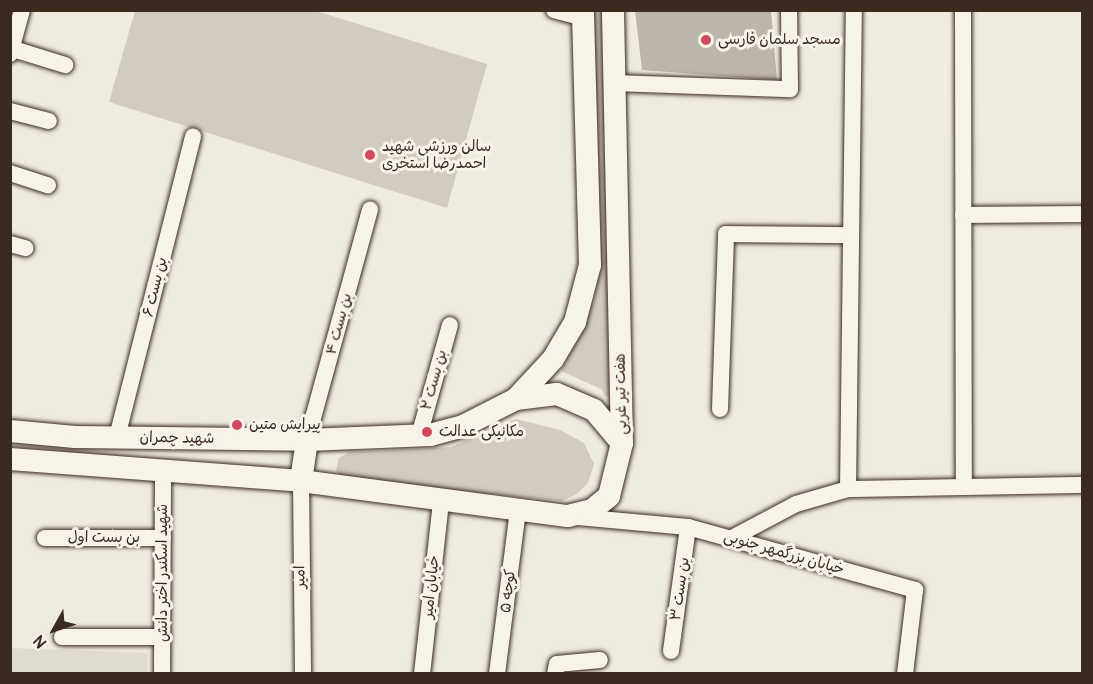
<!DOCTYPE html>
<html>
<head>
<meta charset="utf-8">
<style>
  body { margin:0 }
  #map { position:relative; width:1093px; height:684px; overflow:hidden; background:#efebe0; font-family:Pangolin,"Playpen Sans Arabic",sans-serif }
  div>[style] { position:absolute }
  .built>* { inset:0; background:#e0dbd0 }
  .green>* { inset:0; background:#d1cbc0 }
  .building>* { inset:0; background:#bdb5aa }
  .roads { filter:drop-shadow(0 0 2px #3b2a1e) drop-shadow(0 0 2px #3b2a1e) }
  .street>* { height:16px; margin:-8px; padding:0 8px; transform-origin:8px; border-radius:8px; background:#f7f3e8 }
  .secondary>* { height:22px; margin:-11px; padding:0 11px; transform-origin:11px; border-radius:11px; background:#f7f3e8 }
  .dots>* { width:16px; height:16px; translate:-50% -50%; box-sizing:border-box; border:3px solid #f7f3e8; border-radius:50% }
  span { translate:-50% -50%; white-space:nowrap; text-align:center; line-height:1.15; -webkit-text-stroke:6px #f7f3e8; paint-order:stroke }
  .poi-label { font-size:15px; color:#3b2a1e }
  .left { translate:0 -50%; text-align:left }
  .street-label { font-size:15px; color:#3b2a1e }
  .frame { position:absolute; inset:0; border:12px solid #3b2a1e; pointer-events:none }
  .north { position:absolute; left:24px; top:600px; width:60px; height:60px; -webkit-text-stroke:4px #f7f3e8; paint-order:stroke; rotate:230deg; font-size:16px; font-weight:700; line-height:24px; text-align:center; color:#3b2a1e }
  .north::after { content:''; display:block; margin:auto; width:21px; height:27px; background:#3b2a1e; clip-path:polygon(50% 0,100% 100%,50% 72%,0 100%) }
</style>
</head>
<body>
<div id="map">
  <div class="built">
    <div style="clip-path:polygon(11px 648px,147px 653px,147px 673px,11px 673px)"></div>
  </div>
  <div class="green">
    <div style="clip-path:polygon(135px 11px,316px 11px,487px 64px,447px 208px,109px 102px)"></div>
    <div style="clip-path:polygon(594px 11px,603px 11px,610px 392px,606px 397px,601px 389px,561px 371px,594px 302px,599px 272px)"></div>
    <div style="clip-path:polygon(516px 419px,560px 430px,584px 443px,594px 464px,588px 483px,577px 494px,562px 501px,343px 479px,336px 470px,339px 458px,350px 452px,451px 447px)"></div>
  </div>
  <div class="building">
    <div style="clip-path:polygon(635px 10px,771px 10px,777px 80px,642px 70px)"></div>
  </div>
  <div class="roads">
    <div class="street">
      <div style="left:554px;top:10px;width:30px;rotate:15deg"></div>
      <div style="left:963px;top:10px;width:477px;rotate:89.9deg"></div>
      <div style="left:10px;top:48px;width:58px;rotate:17.2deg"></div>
      <div style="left:10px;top:54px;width:46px;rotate:-74.7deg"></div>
      <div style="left:615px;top:83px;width:175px;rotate:2deg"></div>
      <div style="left:790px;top:89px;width:79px;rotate:-90.7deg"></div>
      <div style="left:10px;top:111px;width:40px;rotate:14.4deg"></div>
      <div style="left:10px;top:173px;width:40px;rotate:18deg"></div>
      <div style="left:963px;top:215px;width:119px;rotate:-0.5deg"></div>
      <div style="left:10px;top:244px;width:16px;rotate:15deg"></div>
      <div style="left:720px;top:409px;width:175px;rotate:-88deg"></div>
      <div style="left:726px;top:234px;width:125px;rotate:0.5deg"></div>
      <div style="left:419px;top:436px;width:115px;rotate:-74.4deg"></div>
      <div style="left:117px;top:437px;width:310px;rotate:-75.8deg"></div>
      <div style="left:307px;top:440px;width:239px;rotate:-74.7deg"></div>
      <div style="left:301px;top:481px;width:193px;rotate:89.4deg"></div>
      <div style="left:848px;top:489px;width:479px;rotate:-89.3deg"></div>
      <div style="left:578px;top:517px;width:110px;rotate:5.2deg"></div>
      <div style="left:688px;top:527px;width:236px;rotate:15.5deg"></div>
      <div style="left:915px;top:590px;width:85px;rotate:96.8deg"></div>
      <div style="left:45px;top:538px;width:118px"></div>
      <div style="left:732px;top:538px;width:72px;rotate:-28deg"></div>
      <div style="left:796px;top:504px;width:54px;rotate:-16.1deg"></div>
      <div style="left:848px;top:489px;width:234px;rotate:-1deg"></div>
      <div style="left:62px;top:637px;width:101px"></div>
      <div style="left:671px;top:651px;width:125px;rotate:-82.2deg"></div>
      <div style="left:162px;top:674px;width:202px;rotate:-89.7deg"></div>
      <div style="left:422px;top:674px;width:174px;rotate:-83.7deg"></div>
      <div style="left:497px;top:674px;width:166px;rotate:-82.7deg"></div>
      <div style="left:555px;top:674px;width:10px;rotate:-79deg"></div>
      <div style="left:557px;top:664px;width:43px;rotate:-5.3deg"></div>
    </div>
    <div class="secondary">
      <div style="left:516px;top:399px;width:54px;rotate:-47.2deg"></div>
      <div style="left:553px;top:359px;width:43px;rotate:-59.3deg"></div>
      <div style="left:575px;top:322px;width:59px;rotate:-75.3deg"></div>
      <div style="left:590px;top:265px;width:255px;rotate:-91.6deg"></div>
      <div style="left:10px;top:431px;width:65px;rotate:5.3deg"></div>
      <div style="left:75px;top:437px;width:232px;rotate:0.7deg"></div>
      <div style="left:307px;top:440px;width:123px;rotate:-2.3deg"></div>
      <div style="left:430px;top:435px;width:34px;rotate:-15deg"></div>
      <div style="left:463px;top:426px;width:59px;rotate:-27deg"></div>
      <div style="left:516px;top:399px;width:41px;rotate:-7deg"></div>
      <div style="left:557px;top:394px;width:40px;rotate:23.4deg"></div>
      <div style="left:594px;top:410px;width:43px;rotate:49.7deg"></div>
      <div style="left:10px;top:459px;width:292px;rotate:4.3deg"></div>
      <div style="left:301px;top:481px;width:269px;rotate:7.5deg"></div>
      <div style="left:568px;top:516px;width:25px;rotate:-14deg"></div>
      <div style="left:592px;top:510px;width:22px;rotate:-39deg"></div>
      <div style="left:609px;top:496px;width:55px;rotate:-76.2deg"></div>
      <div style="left:622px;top:443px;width:433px;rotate:-91.2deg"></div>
      <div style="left:301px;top:481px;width:41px;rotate:-81.7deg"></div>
    </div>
  </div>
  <div class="dots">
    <div style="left:706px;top:40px;background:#d1495b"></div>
    <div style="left:370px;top:155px;background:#d1495b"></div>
    <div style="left:237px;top:425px;background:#d1495b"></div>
    <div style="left:427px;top:432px;background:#d1495b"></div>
  </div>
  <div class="poi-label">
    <span class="left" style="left:718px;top:40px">مسجد سلمان فارسی</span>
    <span class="left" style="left:382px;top:155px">سالن ورزشی شهید<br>احمدرضا استخری</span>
    <span class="left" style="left:249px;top:425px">پیرایش متین</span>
    <span class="left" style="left:439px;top:432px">مکانیکی عدالت</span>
  </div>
  <div class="street-label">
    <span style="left:155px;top:287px;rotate:-76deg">بن بست ۶</span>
    <span style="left:339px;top:324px;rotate:-75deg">بن بست ۴</span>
    <span style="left:434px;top:380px;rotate:-75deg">بن بست ۲</span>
    <span style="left:621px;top:394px;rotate:-91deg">هفت تیر غربی</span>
    <span style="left:177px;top:438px;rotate:1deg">شهید چمران</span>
    <span style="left:104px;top:538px">بن بست اول</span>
    <span style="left:784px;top:553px;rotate:16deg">خیابان بزرگمهر جنوبی</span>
    <span style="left:163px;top:573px;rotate:-90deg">شهید اسکندر اختر دانش</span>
    <span style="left:300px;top:577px;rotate:-91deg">امیر</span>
    <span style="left:431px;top:587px;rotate:-84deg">خیابان امیر</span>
    <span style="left:680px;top:589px;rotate:-82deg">بن بست ۳</span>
    <span style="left:508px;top:591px;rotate:-83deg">کوچه ۵</span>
  </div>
  <div class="frame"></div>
  <div class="north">N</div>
</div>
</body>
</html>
